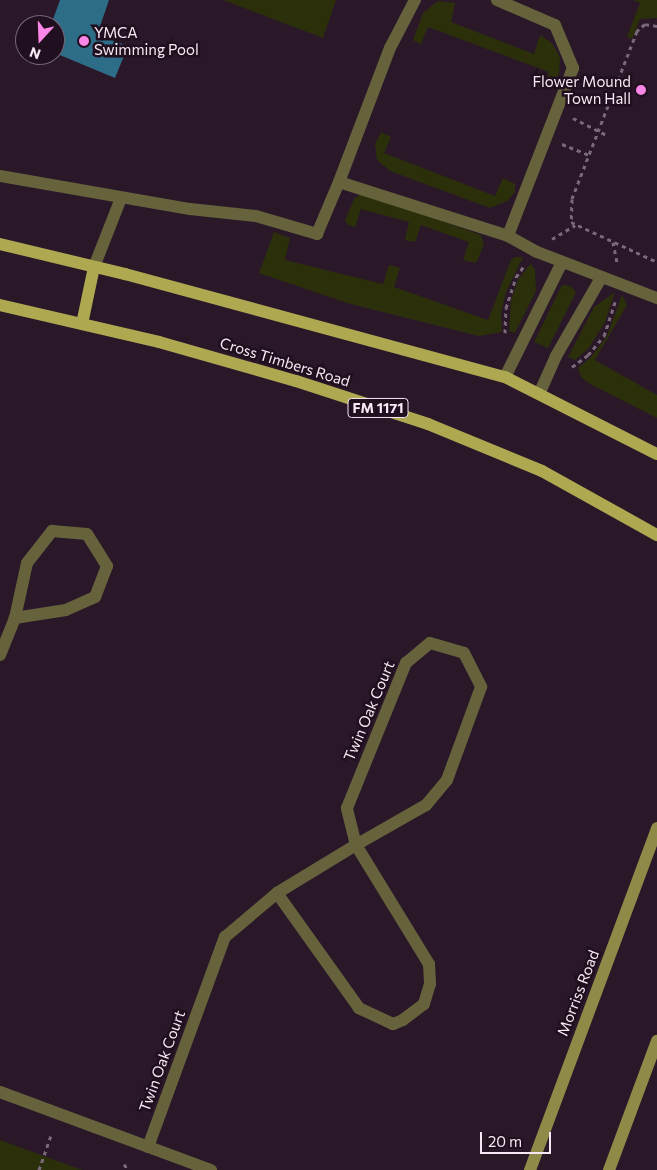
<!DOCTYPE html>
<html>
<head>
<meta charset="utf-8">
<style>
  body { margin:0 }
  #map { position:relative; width:657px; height:1170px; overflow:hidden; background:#2a1829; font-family:Commissioner,sans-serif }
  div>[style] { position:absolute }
  .green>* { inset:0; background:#2b300b }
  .water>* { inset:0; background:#2e6d88 }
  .path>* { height:3px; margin-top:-1.5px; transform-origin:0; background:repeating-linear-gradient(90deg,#7a6a79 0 4px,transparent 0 8px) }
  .service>* { height:12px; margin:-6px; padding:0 6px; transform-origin:6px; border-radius:6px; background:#66633c }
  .minor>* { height:12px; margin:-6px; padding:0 6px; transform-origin:6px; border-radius:6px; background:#66633c }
  .secondary>* { height:12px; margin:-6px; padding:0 6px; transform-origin:6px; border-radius:6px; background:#8f8a48 }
  .primary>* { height:12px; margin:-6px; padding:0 6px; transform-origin:6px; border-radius:6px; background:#aea851 }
  .dots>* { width:14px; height:14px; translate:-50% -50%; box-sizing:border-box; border:2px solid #200f1f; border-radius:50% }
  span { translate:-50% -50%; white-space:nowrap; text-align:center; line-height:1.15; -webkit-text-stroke:5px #200f1f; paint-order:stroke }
  .shield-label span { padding:1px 4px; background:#200f1f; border:1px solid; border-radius:4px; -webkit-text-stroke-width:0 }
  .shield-label { font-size:14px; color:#f6e9f5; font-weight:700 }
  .poi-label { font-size:15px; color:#f6e9f5 }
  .left { translate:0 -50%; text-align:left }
  .right { translate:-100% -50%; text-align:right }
  .street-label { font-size:15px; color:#f6e9f5 }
  .north { position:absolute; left:15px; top:15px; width:50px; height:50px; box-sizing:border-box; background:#200f1f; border:1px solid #766675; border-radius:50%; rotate:200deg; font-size:14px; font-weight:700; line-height:20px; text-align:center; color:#f6e9f5 }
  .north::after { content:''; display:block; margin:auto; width:18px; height:22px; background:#fa87e7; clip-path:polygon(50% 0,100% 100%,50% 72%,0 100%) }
  .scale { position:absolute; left:480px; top:1132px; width:71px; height:22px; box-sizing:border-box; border:2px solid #f6e9f5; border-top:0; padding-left:6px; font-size:15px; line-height:18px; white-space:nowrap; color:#f6e9f5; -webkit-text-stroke:4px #200f1f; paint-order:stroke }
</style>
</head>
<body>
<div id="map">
  <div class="green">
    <div style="clip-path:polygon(223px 0,336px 0,323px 38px)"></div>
    <div style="clip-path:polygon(633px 0,657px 0,657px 18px,640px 19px,632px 39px,627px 37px,640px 3px)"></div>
    <div style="clip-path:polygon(438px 1px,455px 3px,451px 22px,534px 54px,540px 35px,552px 43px,560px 57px,559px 74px,553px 89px,543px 89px,549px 72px,428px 27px,421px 44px,413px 40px,423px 13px)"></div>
    <div style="clip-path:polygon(381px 132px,391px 137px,384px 153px,495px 196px,503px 178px,515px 184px,515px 192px,507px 201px,490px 208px,390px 171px,377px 160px,375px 144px)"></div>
    <div style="clip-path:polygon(362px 193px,481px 235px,484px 245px,476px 263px,463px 260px,469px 242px,421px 225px,415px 242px,405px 240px,409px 222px,361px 209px,355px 227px,348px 225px,345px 220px,354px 199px)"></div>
    <div style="clip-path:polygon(274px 232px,290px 238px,285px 260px,383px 284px,389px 265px,400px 268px,394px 287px,488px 320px,511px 260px,515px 257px,523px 257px,506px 292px,501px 313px,502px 332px,479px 336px,347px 303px,259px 273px)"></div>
    <div style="clip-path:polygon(530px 264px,535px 269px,536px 291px,515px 333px,509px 331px,511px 300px,518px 280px)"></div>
    <div style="clip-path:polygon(562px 285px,570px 286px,576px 292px,548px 348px,534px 342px)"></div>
    <div style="clip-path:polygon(615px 292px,605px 322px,589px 348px,575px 360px,568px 357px,594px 307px)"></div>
    <div style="clip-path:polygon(622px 295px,627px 305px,595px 360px,657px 395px,657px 418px,590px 384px,582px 378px,578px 368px,590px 358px,607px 336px)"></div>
    <div style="clip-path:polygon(0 1140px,82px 1170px,0 1170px)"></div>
  </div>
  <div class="water">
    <div style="clip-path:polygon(60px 0,109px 0,97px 35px,128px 46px,115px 78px,55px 53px,55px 25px,51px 25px)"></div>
  </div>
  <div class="path">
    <div style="left:657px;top:26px;width:12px;rotate:-171deg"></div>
    <div style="left:645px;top:24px;width:11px;rotate:139deg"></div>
    <div style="left:637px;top:31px;width:180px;rotate:111.2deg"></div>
    <div style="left:572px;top:199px;width:23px;rotate:92deg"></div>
    <div style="left:571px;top:222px;width:95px;rotate:24.9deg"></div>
    <div style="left:573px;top:118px;width:39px;rotate:27deg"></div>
    <div style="left:562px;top:144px;width:29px;rotate:22deg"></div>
    <div style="left:552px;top:239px;width:27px;rotate:-31deg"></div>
    <div style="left:613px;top:242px;width:21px;rotate:79deg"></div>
    <div style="left:505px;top:333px;width:25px;rotate:-88deg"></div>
    <div style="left:506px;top:308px;width:33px;rotate:-72deg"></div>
    <div style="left:516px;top:277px;width:14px;rotate:-54deg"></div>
    <div style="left:572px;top:367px;width:20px;rotate:-37deg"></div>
    <div style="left:588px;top:355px;width:25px;rotate:-50deg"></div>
    <div style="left:604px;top:336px;width:36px;rotate:-72deg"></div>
    <div style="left:124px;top:1164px;width:7px;rotate:56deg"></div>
    <div style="left:39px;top:1170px;width:36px;rotate:-71deg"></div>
  </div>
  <div class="service">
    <div style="left:497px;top:0;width:63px;rotate:23.3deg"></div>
    <div style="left:555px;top:25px;width:47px;rotate:67.3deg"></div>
    <div style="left:573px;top:68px;width:180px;rotate:111.2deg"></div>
    <div style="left:0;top:176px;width:193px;rotate:9.9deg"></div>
    <div style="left:190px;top:209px;width:66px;rotate:6.1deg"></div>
    <div style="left:256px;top:216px;width:64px;rotate:16.4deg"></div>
    <div style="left:317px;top:234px;width:56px;rotate:-67.1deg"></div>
    <div style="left:339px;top:182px;width:177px;rotate:17.7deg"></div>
    <div style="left:508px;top:236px;width:33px;rotate:29deg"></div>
    <div style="left:537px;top:252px;width:129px;rotate:21deg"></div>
    <div style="left:339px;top:182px;width:143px;rotate:-69.2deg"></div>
    <div style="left:390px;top:48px;width:54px;rotate:-62.5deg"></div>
    <div style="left:94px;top:267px;width:74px;rotate:-68.6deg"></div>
    <div style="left:505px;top:377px;width:128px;rotate:-63.6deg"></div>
    <div style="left:540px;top:392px;width:39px;rotate:-66deg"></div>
    <div style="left:556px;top:356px;width:90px;rotate:-60deg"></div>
  </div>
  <div class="minor">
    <div style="left:430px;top:643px;width:35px;rotate:16deg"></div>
    <div style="left:464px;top:653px;width:38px;rotate:63deg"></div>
    <div style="left:481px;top:687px;width:99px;rotate:110.1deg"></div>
    <div style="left:447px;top:780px;width:33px;rotate:130deg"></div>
    <div style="left:426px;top:805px;width:81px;rotate:150.3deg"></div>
    <div style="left:356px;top:845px;width:38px;rotate:-104deg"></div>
    <div style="left:347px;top:808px;width:157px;rotate:-67.9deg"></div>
    <div style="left:406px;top:663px;width:31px;rotate:-40deg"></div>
    <div style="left:0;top:655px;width:40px;rotate:-68deg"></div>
    <div style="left:15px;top:618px;width:56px;rotate:-77.7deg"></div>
    <div style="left:27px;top:563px;width:41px;rotate:-52deg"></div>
    <div style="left:52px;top:531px;width:35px;rotate:5deg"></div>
    <div style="left:87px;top:534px;width:38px;rotate:58deg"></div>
    <div style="left:107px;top:566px;width:33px;rotate:111deg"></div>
    <div style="left:95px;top:597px;width:32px;rotate:156deg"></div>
    <div style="left:66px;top:610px;width:52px;rotate:171.1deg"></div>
    <div style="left:0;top:1092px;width:225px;rotate:20.3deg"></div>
    <div style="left:148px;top:1147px;width:224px;rotate:-69.9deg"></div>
    <div style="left:225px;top:937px;width:68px;rotate:-40.2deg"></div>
    <div style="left:277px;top:893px;width:92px;rotate:-31.3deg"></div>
    <div style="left:356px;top:845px;width:140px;rotate:58.5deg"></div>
    <div style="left:429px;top:964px;width:20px;rotate:87deg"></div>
    <div style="left:430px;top:984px;width:21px;rotate:107deg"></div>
    <div style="left:424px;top:1004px;width:26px;rotate:143deg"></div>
    <div style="left:403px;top:1020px;width:11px;rotate:158deg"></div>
    <div style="left:393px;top:1024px;width:38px;rotate:-155deg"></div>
    <div style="left:359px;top:1008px;width:141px;rotate:-125.5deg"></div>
  </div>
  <div class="secondary">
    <div style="left:530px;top:1170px;width:365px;rotate:-69.6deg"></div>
    <div style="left:609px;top:1170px;width:138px;rotate:-69.6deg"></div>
  </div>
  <div class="primary">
    <div style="left:0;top:244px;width:129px;rotate:13.5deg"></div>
    <div style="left:125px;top:274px;width:394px;rotate:15.2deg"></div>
    <div style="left:505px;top:377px;width:170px;rotate:26.9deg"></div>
    <div style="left:0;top:305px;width:163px;rotate:13.1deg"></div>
    <div style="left:159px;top:342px;width:142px;rotate:15.9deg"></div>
    <div style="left:296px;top:381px;width:139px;rotate:18deg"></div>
    <div style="left:428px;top:424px;width:123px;rotate:22.4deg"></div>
    <div style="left:542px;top:471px;width:132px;rotate:29.1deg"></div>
    <div style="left:82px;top:324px;width:58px;rotate:-78.1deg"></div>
  </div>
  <div class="dots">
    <div style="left:84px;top:41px;background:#fa87e7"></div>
    <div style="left:641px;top:90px;background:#fa87e7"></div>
  </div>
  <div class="shield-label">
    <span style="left:378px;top:408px">FM 1171</span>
  </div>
  <div class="poi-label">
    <span class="left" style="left:94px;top:41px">YMCA<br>Swimming Pool</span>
    <span class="right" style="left:631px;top:90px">Flower Mound<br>Town Hall</span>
  </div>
  <div class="street-label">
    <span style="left:285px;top:362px;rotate:17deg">Cross Timbers Road</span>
    <span style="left:369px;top:711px;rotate:-67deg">Twin Oak Court</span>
    <span style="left:578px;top:993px;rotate:-69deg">Morriss Road</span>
    <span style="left:162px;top:1061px;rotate:-70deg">Twin Oak Court</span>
  </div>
  <div class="north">N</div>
  <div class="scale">20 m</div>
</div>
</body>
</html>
